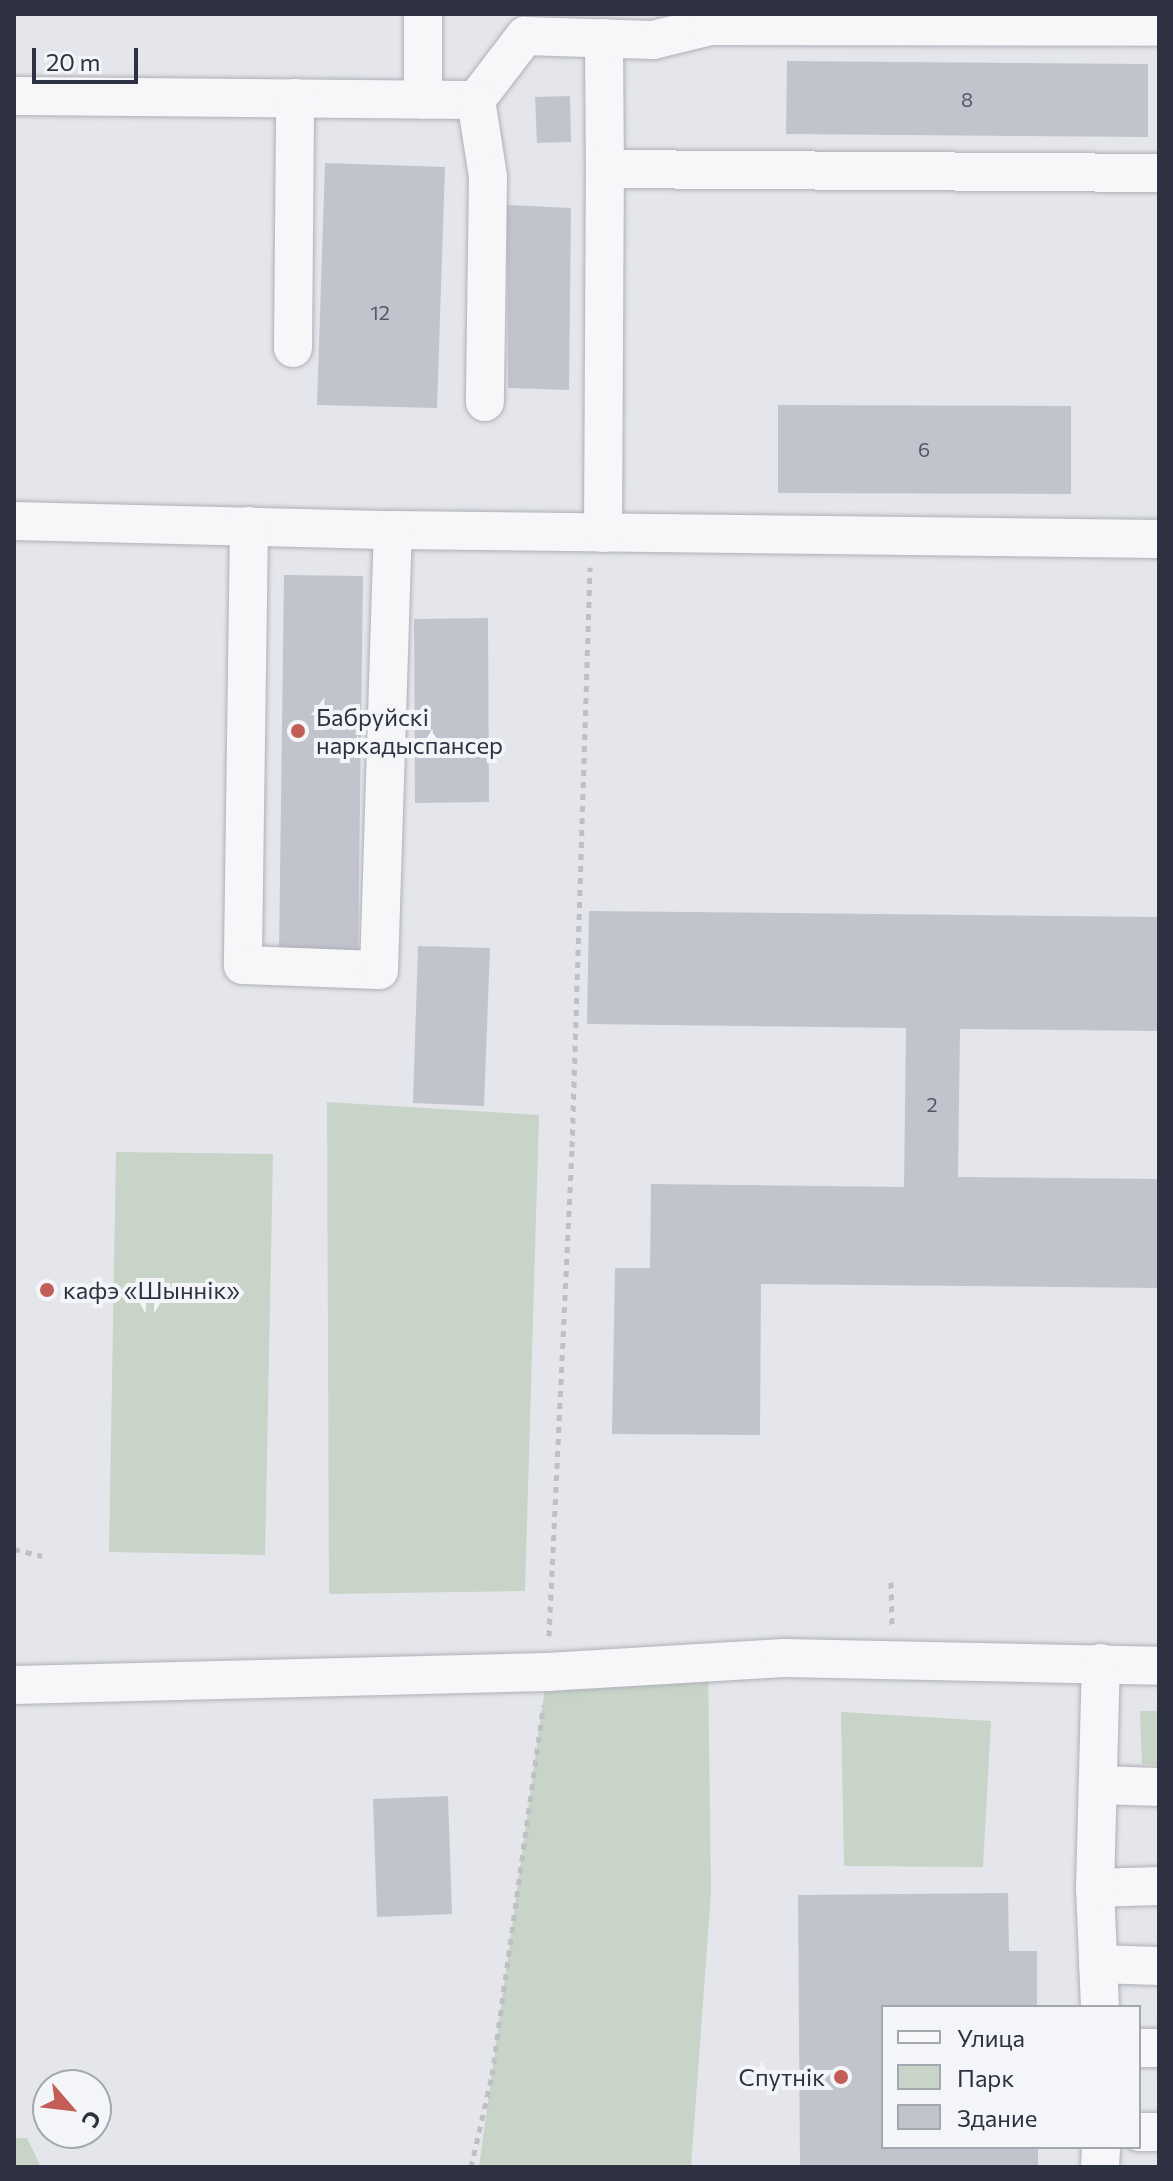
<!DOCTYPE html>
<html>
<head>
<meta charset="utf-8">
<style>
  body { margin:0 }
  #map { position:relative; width:1173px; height:2181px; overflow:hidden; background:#e5e6eb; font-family:Commissioner,sans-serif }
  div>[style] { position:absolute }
  .green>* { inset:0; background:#c7d4c7 }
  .building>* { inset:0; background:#c2c4cd }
  .path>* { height:5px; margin-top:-2.5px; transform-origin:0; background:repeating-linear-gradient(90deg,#bfc0c6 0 6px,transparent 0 12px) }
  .roads { filter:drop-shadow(0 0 2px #aeb0b8) drop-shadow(0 0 2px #aeb0b8) }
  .minor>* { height:38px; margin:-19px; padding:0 19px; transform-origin:19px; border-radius:19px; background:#f7f7fa }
  .dots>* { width:22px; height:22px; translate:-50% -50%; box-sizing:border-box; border:4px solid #f4f5f8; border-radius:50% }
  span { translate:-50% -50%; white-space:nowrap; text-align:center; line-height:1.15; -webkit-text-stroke:8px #f4f5f8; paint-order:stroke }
  .number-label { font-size:20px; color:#535665 }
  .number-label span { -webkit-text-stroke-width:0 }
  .poi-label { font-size:24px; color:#2e3142 }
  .left { translate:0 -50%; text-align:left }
  .right { translate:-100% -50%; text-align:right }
  .frame { position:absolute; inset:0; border:16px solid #2e3142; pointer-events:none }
  .legend { position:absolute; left:881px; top:2005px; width:260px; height:144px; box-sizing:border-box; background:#f4f5f8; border:2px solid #a5a7af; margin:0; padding:10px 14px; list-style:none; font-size:24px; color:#2e3142 }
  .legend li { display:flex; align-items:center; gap:16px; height:40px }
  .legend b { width:40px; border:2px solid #a5a7af }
  .north { position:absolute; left:32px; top:2069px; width:80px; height:80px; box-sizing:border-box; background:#f4f5f8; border:2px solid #a5a7af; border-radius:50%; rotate:118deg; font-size:22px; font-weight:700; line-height:32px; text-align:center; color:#2e3142 }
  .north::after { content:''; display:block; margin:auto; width:28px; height:36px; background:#c25e57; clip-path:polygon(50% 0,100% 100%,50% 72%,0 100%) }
  .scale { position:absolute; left:32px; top:48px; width:106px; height:36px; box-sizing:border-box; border:4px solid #2e3142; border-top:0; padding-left:10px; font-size:24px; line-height:28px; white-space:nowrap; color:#2e3142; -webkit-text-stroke:6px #f4f5f8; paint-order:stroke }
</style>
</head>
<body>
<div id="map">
  <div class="green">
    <div style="clip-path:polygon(327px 1102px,539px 1115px,525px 1591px,329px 1594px)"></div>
    <div style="clip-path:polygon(116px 1152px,273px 1154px,265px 1555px,109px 1552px)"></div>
    <div style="clip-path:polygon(708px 1662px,711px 1893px,691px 2167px,479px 2167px,547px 1672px)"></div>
    <div style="clip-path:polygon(1140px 1711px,1159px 1711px,1159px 1765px,1142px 1764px)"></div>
    <div style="clip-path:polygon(841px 1712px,991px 1721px,983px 1867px,844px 1866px)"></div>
    <div style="clip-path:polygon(14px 2138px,27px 2138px,41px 2167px,14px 2167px)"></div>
  </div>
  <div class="building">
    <div style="clip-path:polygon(787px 61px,1148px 64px,1148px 137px,786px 134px)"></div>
    <div style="clip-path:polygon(570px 96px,571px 142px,537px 143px,535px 97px)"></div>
    <div style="clip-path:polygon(325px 163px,445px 167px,437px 408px,317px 405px)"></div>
    <div style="clip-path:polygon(507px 205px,571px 208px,569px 390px,508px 388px)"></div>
    <div style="clip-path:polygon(778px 405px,1071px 406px,1071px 494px,778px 493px)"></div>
    <div style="clip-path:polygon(284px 575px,363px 576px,358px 953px,279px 952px)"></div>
    <div style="clip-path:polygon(488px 618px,489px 802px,415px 803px,414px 619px)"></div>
    <div style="clip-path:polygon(589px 911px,1159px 917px,1159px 1031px,960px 1029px,958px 1177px,1159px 1179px,1159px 1288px,761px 1284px,760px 1435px,612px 1434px,615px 1268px,650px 1268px,651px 1184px,904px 1187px,906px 1028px,587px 1024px)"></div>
    <div style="clip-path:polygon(418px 946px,490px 948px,484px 1106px,413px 1103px)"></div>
    <div style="clip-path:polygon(448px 1796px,452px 1914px,377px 1917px,373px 1799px)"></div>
    <div style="clip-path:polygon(1008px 1893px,1009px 1951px,1037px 1951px,1037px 2007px,883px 2007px,883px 2147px,1038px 2147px,1038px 2167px,800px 2167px,798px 1895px)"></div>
  </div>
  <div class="path">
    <div style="left:14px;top:1549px;width:29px;rotate:14deg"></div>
    <div style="left:891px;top:1582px;width:44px;rotate:88.7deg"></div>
    <div style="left:549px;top:1636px;width:490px;rotate:-87.3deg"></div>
    <div style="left:572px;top:1147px;width:580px;rotate:-88.22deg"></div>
    <div style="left:471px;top:2167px;width:94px;rotate:-77.1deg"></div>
    <div style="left:492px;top:2075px;width:373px;rotate:-82.1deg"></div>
  </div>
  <div class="roads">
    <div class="minor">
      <div style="left:604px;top:38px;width:131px;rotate:89.6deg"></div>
      <div style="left:605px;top:169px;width:554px;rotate:0.41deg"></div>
      <div style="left:14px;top:96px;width:462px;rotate:0.5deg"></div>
      <div style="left:476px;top:100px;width:81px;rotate:-52.6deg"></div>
      <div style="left:525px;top:36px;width:128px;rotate:1.8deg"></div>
      <div style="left:653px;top:40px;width:59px;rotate:-13.8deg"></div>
      <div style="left:710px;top:26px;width:449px;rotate:0.1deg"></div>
      <div style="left:423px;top:100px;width:86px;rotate:-90deg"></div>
      <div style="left:476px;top:100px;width:78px;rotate:81.1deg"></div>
      <div style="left:488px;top:177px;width:225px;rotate:90.8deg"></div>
      <div style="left:293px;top:348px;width:250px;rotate:-89.5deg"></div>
      <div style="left:14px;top:521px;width:379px;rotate:1.4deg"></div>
      <div style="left:393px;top:530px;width:766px;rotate:0.67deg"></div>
      <div style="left:249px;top:526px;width:439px;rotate:90.8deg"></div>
      <div style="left:243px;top:965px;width:136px;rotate:2.1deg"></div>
      <div style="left:379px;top:970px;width:440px;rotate:-88.2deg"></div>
      <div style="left:603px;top:533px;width:364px;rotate:-89.7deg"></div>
      <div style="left:14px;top:1685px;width:533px;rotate:-1.4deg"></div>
      <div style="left:547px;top:1672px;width:237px;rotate:-3.4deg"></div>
      <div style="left:784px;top:1658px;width:375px;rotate:1.2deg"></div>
      <div style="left:1099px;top:1785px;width:60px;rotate:1.9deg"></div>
      <div style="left:1095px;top:1888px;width:64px;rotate:-1.8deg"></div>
      <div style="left:1098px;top:1964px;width:61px;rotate:1.9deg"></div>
      <div style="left:1100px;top:2007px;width:119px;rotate:-92.4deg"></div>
      <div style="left:1095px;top:1888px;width:225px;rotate:-88.5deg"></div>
      <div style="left:1139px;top:2048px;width:20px"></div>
      <div style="left:1139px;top:2132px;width:20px"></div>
      <div style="left:1100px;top:2167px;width:20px;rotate:-87deg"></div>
    </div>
  </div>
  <div class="dots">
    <div style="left:298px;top:731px;background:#c25e57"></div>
    <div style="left:47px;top:1290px;background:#c25e57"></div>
    <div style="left:841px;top:2077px;background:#c25e57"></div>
  </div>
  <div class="number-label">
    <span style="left:967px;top:99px">8</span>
    <span style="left:380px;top:312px">12</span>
    <span style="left:924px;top:449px">6</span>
    <span style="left:932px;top:1104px">2</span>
  </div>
  <div class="poi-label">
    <span class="left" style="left:316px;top:731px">Бабруйскі<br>наркадыспансер</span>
    <span class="left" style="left:63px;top:1290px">кафэ «Шыннік»</span>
    <span class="right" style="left:825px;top:2077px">Спутнік</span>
  </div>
  <div class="frame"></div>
  <ul class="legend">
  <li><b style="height:10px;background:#f7f7fa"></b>Улица</li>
  <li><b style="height:22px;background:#c7d4c7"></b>Парк</li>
  <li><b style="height:22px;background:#c2c4cd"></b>Здание</li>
  </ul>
  <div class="north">С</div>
  <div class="scale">20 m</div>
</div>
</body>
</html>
